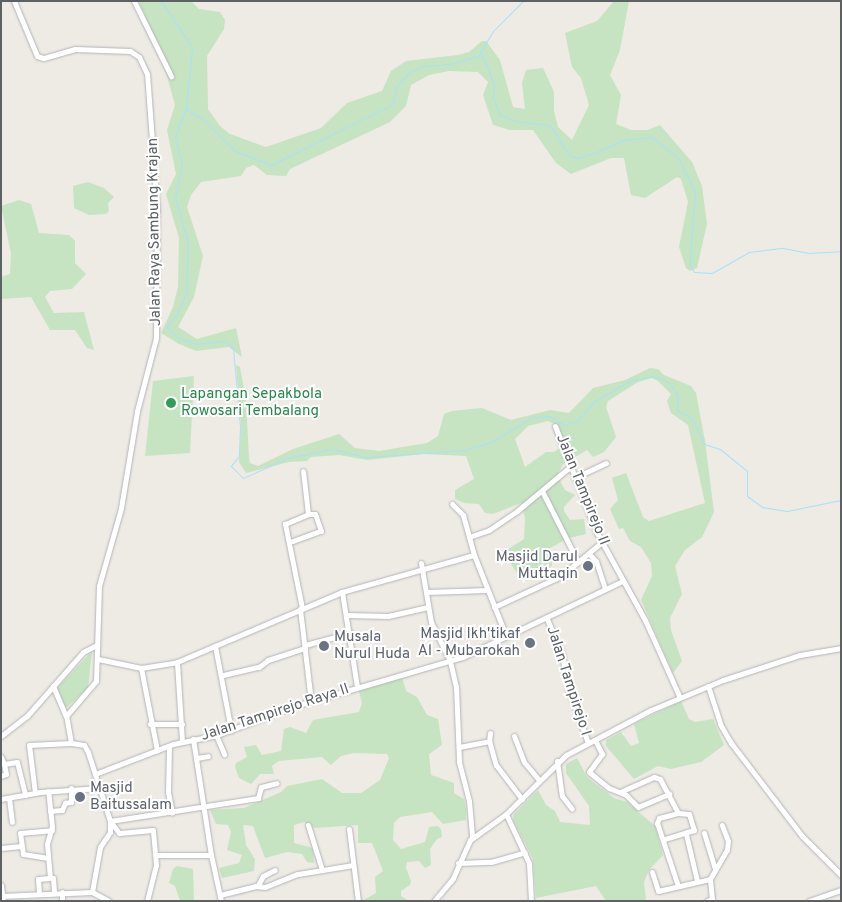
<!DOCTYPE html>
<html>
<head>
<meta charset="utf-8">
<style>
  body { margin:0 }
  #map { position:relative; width:842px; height:902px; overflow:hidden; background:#eeeae4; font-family:Overpass,sans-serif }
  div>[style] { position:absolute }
  .green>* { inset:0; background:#c6e4c2 }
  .stream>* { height:1px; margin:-0.5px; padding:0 0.5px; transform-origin:0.5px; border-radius:0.5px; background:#a8e1fa }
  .roads { filter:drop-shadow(0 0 1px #b2b5b8) drop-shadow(0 0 1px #b2b5b8) }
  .street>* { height:5px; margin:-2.5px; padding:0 2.5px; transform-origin:2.5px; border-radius:2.5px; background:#fff }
  .dots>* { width:14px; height:14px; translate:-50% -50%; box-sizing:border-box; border:2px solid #fff; border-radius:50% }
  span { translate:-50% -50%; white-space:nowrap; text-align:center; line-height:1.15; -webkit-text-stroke:4px #fff; paint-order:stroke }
  .street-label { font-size:15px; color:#5c6164 }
  .leisure-label { font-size:15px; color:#27864d }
  .left { translate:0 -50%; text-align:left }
  .worship-label { font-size:15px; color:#5b616d }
  .right { translate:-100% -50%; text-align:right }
  .frame { position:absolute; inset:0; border:2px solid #5c6164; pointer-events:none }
</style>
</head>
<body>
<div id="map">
  <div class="green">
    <div style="clip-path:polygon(139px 1px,191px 1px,199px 9px,220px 12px,225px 20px,224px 29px,207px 56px,208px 109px,220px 126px,230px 134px,266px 147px,321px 128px,347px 103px,382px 91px,391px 71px,406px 61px,458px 55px,469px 52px,482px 41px,486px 41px,500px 60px,513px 107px,525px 109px,522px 83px,526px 70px,543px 68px,554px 92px,554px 111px,558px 127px,572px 140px,589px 105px,581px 78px,572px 67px,565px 33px,597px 21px,614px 1px,629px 1px,620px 50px,610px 75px,621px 95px,616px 124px,631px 130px,648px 130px,660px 125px,692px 162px,702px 186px,707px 224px,697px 268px,690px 271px,686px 268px,679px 247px,688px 202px,681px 179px,677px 177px,645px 198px,631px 195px,624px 158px,611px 158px,571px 174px,556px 163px,533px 130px,510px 130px,493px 125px,483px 95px,488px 82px,478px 72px,449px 71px,429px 75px,411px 85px,406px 106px,390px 122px,290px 169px,286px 176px,267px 175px,254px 165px,246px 168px,241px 176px,201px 182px,191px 195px,187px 207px,203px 256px,194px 297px,178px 327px,197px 339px,236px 328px,242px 357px,229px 347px,196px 351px,179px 344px,161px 333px,173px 307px,178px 287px,179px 238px,166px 194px,176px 174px,167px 130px,175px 105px,162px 58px)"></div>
    <div style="clip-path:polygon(88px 182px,104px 188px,114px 197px,108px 203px,109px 211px,106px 214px,89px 215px,74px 208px,73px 186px)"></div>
    <div style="clip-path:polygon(19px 200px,31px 204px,39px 233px,69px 235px,75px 241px,75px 263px,86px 274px,72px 289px,50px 291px,45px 297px,54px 313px,84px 312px,94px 350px,87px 348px,75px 330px,50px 330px,31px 297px,1px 299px,1px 277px,10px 274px,11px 253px,1px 206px)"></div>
    <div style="clip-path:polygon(evenodd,236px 365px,240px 367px,246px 400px,249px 458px,250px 463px,258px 466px,293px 449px,339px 434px,355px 448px,379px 451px,427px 443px,438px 436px,444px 414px,452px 411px,482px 408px,511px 420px,550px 410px,569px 413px,593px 388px,625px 380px,650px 368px,658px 369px,664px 375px,691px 386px,696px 393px,705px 441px,714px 512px,702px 537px,685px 550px,675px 566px,682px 594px,670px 618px,671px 630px,682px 661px,673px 673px,641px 600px,652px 576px,651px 563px,641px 547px,630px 541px,623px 528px,619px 529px,610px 509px,618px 500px,612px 478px,626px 473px,643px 517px,649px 521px,705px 503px,688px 425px,671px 413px,667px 401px,671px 394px,658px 381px,652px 378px,638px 382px,608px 401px,606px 407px,616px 437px,604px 452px,593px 457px,587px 450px,563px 464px,557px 475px,565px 490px,575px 495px,564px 507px,564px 511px,570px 520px,584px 519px,586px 534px,569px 538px,550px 548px,552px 565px,547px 570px,519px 576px,503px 552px,524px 539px,525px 518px,521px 503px,493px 514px,485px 513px,479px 504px,464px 503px,455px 499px,455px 490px,474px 479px,466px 456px,423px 454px,367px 460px,339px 455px,311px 457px,307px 461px,289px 462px,246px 473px,239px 462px,241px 427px,236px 365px,548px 421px,559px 426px,564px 445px,554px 452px,546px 452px,525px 467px,515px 439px,528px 426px,548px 421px)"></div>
    <div style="clip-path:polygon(194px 376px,190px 453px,145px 456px,153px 381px)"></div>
    <div style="clip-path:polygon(92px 651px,88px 688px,66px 708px,57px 688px)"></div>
    <div style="clip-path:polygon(402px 677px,406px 691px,417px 697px,427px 715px,438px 719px,442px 745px,429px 754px,431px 775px,454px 783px,454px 793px,464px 799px,466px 808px,466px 820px,443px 824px,432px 812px,400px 817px,394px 823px,393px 840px,401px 849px,425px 842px,429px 827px,438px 826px,441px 829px,442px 837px,437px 839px,430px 849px,431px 865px,425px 868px,419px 861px,407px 862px,406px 868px,411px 881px,410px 885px,401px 891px,401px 896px,409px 901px,362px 901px,376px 893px,375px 877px,383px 871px,372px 843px,358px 843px,358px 825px,315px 828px,304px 822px,294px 825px,294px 843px,313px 848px,314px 863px,307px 862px,302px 854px,287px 852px,265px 858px,253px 826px,243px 825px,246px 845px,255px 859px,254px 871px,222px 878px,219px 868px,239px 863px,242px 855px,227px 850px,231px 832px,228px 825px,216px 824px,210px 810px,244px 808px,281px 792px,287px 786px,322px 779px,342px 793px,361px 793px,380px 780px,389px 758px,387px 754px,354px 753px,341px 756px,331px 765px,322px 757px,279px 761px,272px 766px,274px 774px,260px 774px,251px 784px,239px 778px,235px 767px,236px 763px,247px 757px,244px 747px,256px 745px,262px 755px,281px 751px,284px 729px,290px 727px,306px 733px,313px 720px,359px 712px,362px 703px,358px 688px)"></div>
    <div style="clip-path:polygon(681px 701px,689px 719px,695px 722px,713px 719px,724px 745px,701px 762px,671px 769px,658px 766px,634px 779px,606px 746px,606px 740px,621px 732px,631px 746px,639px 743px,634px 724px)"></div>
    <div style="clip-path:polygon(577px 758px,587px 777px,614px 798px,627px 802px,655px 826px,663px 855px,649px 870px,644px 882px,646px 901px,606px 901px,596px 886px,536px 898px,533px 859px,513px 820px,514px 814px,538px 790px,546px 805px,555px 811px,560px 822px,590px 825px,589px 806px,566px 773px,566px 764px)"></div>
    <div style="clip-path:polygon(177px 866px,193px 869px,194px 901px,180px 901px,175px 886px,169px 883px,173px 869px)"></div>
  </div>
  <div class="stream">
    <div style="left:161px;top:1px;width:55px;rotate:56deg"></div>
    <div style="left:192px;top:47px;width:62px;rotate:95.5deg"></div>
    <div style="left:186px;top:109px;width:21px;rotate:31deg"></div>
    <div style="left:204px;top:120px;width:44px;rotate:45deg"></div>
    <div style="left:235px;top:151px;width:39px;rotate:21deg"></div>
    <div style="left:271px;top:165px;width:136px;rotate:-26.6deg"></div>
    <div style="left:393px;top:104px;width:17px;rotate:-80deg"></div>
    <div style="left:396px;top:87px;width:20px;rotate:-49deg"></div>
    <div style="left:409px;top:72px;width:17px;rotate:-21deg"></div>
    <div style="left:425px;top:66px;width:25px;rotate:-5deg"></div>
    <div style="left:450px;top:64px;width:29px;rotate:-16deg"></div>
    <div style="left:478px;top:56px;width:29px;rotate:-59deg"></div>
    <div style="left:493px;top:31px;width:42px;rotate:-45deg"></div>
    <div style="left:481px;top:53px;width:34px;rotate:67deg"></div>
    <div style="left:494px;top:84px;width:14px;rotate:94deg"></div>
    <div style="left:493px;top:98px;width:18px;rotate:68deg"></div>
    <div style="left:500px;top:115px;width:17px;rotate:21deg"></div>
    <div style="left:516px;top:121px;width:34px;rotate:7deg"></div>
    <div style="left:550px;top:125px;width:36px;rotate:58deg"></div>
    <div style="left:569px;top:156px;width:8px;rotate:14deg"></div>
    <div style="left:577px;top:158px;width:18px;rotate:-16deg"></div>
    <div style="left:594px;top:153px;width:34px;rotate:-23deg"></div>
    <div style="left:625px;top:140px;width:27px;rotate:-6deg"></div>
    <div style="left:652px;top:137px;width:33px;rotate:39deg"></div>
    <div style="left:678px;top:158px;width:38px;rotate:63deg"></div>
    <div style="left:695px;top:192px;width:65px;rotate:94.4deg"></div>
    <div style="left:690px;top:257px;width:8px;rotate:90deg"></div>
    <div style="left:690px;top:265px;width:8px;rotate:60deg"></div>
    <div style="left:694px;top:272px;width:18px;rotate:3deg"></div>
    <div style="left:712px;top:273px;width:43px;rotate:-29.6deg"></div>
    <div style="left:749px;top:252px;width:34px;rotate:-7deg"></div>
    <div style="left:783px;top:248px;width:25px;rotate:11deg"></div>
    <div style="left:808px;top:253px;width:33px;rotate:-3deg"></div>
    <div style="left:186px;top:109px;width:29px;rotate:112deg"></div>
    <div style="left:175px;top:136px;width:30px;rotate:76deg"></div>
    <div style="left:182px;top:165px;width:34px;rotate:102deg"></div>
    <div style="left:175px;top:198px;width:46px;rotate:73.5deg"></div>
    <div style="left:188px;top:242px;width:52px;rotate:92.2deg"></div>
    <div style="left:186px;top:294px;width:22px;rotate:114deg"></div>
    <div style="left:177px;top:314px;width:17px;rotate:130deg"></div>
    <div style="left:166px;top:327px;width:16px;rotate:43deg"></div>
    <div style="left:178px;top:338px;width:19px;rotate:18deg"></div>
    <div style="left:196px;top:344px;width:29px;rotate:-6deg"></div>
    <div style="left:225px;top:341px;width:11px;rotate:41deg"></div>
    <div style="left:233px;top:348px;width:78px;rotate:84.9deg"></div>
    <div style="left:240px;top:426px;width:30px;rotate:92deg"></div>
    <div style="left:239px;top:456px;width:13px;rotate:129deg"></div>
    <div style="left:231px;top:466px;width:17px;rotate:45deg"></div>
    <div style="left:243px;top:478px;width:49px;rotate:-24deg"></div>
    <div style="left:288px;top:458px;width:44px;rotate:-11.8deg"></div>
    <div style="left:331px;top:449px;width:36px;rotate:13deg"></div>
    <div style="left:366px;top:457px;width:99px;rotate:-4deg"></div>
    <div style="left:465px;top:450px;width:28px;rotate:-17deg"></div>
    <div style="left:492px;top:442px;width:47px;rotate:-32deg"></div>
    <div style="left:532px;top:417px;width:18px;rotate:-3deg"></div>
    <div style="left:550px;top:416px;width:17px;rotate:33deg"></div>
    <div style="left:564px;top:425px;width:14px;rotate:-17deg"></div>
    <div style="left:577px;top:421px;width:27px;rotate:-48deg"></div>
    <div style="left:595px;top:401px;width:39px;rotate:-30deg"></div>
    <div style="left:629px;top:381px;width:24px;rotate:-12deg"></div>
    <div style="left:652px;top:376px;width:12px;rotate:14deg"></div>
    <div style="left:664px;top:379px;width:14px;rotate:45deg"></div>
    <div style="left:674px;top:389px;width:10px;rotate:66deg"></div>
    <div style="left:678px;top:398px;width:12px;rotate:95deg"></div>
    <div style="left:677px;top:410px;width:17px;rotate:28deg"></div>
    <div style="left:692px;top:418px;width:29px;rotate:65deg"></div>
    <div style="left:704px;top:444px;width:17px;rotate:17deg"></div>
    <div style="left:720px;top:449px;width:35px;rotate:39deg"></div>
    <div style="left:747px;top:471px;width:25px;rotate:90deg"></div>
    <div style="left:747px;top:496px;width:19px;rotate:36deg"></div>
    <div style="left:762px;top:507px;width:25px;rotate:9deg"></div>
    <div style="left:787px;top:511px;width:55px;rotate:-11.5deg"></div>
  </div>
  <div class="roads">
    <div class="street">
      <div style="left:134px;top:1px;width:84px;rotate:63.7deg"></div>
      <div style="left:555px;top:426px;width:115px;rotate:68.6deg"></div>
      <div style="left:597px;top:533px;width:99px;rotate:61.1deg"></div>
      <div style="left:645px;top:620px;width:85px;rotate:65.8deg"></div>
      <div style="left:576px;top:477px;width:33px;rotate:-25deg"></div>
      <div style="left:542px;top:491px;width:80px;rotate:63.1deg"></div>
      <div style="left:452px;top:504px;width:16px;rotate:45deg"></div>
      <div style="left:463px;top:515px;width:41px;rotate:74.6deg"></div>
      <div style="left:474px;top:555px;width:87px;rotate:68.4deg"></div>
      <div style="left:469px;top:537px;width:21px;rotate:-19deg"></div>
      <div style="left:489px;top:530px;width:34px;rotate:-34deg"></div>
      <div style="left:517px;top:511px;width:72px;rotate:-39.9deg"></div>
      <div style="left:290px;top:542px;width:33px;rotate:-20deg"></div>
      <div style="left:321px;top:531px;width:18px;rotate:-109deg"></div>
      <div style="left:315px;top:514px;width:7px;rotate:180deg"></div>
      <div style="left:589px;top:554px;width:10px;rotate:45deg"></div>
      <div style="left:596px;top:561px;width:29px;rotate:72deg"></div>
      <div style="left:421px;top:563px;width:60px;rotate:80.4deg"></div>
      <div style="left:431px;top:622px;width:43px;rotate:64deg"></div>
      <div style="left:450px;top:661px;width:26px;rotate:77deg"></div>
      <div style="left:456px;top:686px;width:76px;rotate:87.7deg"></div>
      <div style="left:459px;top:762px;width:40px;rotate:75.6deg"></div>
      <div style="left:469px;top:801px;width:37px;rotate:85deg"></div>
      <div style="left:342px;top:592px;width:96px;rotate:81deg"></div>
      <div style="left:426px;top:592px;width:61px;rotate:-1.9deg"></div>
      <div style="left:494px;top:607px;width:74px;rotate:-24.8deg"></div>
      <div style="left:561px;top:576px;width:53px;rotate:-39.7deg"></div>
      <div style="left:302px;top:608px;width:86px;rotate:-101.4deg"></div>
      <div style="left:285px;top:524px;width:25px;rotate:-23deg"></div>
      <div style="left:308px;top:514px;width:43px;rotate:-96.6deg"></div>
      <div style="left:300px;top:609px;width:93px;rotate:83.2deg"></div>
      <div style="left:347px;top:615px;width:41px;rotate:1.4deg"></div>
      <div style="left:388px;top:616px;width:41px;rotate:-12.7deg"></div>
      <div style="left:547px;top:619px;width:39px;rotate:67deg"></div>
      <div style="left:562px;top:655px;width:36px;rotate:79deg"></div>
      <div style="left:569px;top:690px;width:56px;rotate:70.3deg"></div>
      <div style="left:305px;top:645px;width:47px;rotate:-14.9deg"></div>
      <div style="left:215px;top:646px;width:86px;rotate:79.2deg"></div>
      <div style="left:98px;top:659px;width:44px;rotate:11.8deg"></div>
      <div style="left:141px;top:668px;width:36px;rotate:-9deg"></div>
      <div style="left:177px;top:662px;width:179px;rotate:-23deg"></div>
      <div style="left:342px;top:592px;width:137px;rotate:-15.7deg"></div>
      <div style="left:177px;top:662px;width:80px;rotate:86.4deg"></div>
      <div style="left:141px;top:668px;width:84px;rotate:79deg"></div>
      <div style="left:223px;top:675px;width:37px;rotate:-13deg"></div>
      <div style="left:259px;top:667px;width:11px;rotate:-38deg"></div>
      <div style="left:268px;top:660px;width:39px;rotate:-18deg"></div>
      <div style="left:53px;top:686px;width:33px;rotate:67deg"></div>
      <div style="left:708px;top:686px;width:40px;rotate:72deg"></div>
      <div style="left:720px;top:724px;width:22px;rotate:60deg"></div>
      <div style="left:731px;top:743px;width:117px;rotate:52.6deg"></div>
      <div style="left:802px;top:836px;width:55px;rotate:45deg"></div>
      <div style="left:150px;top:724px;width:32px"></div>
      <div style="left:490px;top:733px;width:8px;rotate:97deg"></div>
      <div style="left:489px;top:741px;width:25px;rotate:74deg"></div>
      <div style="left:496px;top:765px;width:43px;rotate:52.6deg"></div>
      <div style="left:216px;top:735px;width:21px;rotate:67deg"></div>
      <div style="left:1px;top:736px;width:33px;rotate:-38deg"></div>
      <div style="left:27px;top:716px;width:85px;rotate:-48.8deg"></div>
      <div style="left:83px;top:652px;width:16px;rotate:-27deg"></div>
      <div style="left:514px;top:736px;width:28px;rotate:69deg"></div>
      <div style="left:524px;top:762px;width:23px;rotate:50deg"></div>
      <div style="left:193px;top:739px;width:117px;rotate:81.2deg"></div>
      <div style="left:211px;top:855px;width:47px;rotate:77.7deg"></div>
      <div style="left:595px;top:740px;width:16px;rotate:63deg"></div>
      <div style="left:602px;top:754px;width:22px;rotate:126deg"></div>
      <div style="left:589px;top:772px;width:26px;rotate:39deg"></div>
      <div style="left:609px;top:788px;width:18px;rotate:22deg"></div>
      <div style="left:626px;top:795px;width:17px;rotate:45deg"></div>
      <div style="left:638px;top:807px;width:34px;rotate:-23deg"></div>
      <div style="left:169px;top:746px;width:46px;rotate:91.2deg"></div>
      <div style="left:168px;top:792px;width:21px;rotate:79deg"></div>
      <div style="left:459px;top:747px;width:31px;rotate:-11deg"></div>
      <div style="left:1px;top:757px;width:8px;rotate:67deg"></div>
      <div style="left:4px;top:764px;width:13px;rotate:-9deg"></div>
      <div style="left:17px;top:762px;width:34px;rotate:76deg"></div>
      <div style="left:197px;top:758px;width:11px;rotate:-10deg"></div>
      <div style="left:557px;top:761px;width:35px;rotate:82deg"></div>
      <div style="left:562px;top:796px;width:16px;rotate:52deg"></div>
      <div style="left:95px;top:774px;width:84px;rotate:-21deg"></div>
      <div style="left:173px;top:744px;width:45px;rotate:-11.6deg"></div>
      <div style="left:217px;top:735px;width:83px;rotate:-20.4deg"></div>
      <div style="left:295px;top:706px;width:175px;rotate:-16.3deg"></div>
      <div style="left:463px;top:657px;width:176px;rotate:-25.5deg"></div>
      <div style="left:1px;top:776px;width:5px;rotate:-22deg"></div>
      <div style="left:6px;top:774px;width:10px;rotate:-101deg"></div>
      <div style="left:620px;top:792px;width:37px;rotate:-24deg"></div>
      <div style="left:654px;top:777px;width:6px;rotate:18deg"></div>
      <div style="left:660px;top:779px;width:38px;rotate:62deg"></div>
      <div style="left:678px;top:813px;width:11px;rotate:5deg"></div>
      <div style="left:689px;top:814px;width:17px;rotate:73deg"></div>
      <div style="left:694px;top:830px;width:31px;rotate:163deg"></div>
      <div style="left:35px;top:793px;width:48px;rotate:-97.1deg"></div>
      <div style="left:29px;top:745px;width:42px;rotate:-2.7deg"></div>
      <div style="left:9px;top:798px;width:24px;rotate:83deg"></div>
      <div style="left:1px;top:799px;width:40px;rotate:-10deg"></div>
      <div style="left:40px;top:792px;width:60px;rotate:-3.8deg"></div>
      <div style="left:50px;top:811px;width:12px;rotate:-5deg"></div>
      <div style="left:62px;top:810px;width:8px;rotate:-67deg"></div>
      <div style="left:65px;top:803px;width:6px;rotate:-9deg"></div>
      <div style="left:71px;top:802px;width:14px;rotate:-90deg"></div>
      <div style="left:506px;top:814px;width:54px;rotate:64.9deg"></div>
      <div style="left:529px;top:863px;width:38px;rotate:87deg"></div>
      <div style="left:308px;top:825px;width:47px;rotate:72.7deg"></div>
      <div style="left:349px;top:829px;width:73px;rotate:82.9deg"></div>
      <div style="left:704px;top:833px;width:37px;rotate:73deg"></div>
      <div style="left:686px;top:834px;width:48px;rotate:76.8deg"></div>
      <div style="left:1px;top:848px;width:20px;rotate:-6deg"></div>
      <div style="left:156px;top:855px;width:55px"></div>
      <div style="left:48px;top:858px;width:25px;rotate:-171deg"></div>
      <div style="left:23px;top:854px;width:21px;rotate:-98deg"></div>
      <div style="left:20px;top:833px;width:32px;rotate:-5deg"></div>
      <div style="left:458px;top:863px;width:33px;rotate:-2deg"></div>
      <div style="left:491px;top:862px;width:35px;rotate:-16deg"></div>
      <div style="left:652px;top:872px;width:20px;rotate:72deg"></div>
      <div style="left:658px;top:891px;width:53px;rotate:-13deg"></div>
      <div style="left:50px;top:878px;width:3px"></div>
      <div style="left:53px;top:878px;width:14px;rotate:86deg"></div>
      <div style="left:1px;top:885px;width:16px;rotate:83deg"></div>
      <div style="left:258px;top:885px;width:10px;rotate:-61deg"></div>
      <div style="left:263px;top:876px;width:13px;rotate:-27deg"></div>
      <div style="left:678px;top:886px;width:66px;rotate:-108.4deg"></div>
      <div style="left:657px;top:823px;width:5px;rotate:-68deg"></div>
      <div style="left:659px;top:818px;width:20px;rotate:-15deg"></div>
      <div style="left:62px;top:892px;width:9px;rotate:90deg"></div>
      <div style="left:92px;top:892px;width:19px;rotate:28deg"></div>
      <div style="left:39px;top:893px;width:14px;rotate:-94deg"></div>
      <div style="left:38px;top:879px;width:12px;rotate:-5deg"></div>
      <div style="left:50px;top:878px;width:34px;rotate:-95deg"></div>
      <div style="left:47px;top:844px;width:18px;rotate:-74deg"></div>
      <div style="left:52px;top:827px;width:36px;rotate:-96deg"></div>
      <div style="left:220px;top:895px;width:36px;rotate:-14deg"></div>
      <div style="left:255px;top:886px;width:10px;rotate:6deg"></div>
      <div style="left:265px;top:887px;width:35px;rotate:-22deg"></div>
      <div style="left:298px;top:874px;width:56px;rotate:-9.3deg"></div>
      <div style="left:1px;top:896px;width:91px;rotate:-2.5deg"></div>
      <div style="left:92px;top:892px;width:46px;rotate:-79.9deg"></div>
      <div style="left:100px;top:847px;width:18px;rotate:-56deg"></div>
      <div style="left:110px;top:832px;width:11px;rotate:-90deg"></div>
      <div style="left:110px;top:821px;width:72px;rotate:-107.7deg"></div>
      <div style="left:88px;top:752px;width:8px;rotate:-120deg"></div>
      <div style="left:84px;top:745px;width:13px;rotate:-171deg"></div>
      <div style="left:71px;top:743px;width:27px;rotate:-100deg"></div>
      <div style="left:66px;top:716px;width:46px;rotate:-49.4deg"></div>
      <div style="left:96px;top:681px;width:95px;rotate:-88.2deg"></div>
      <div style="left:99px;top:586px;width:81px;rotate:-74.2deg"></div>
      <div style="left:121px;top:508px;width:98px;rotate:-80.6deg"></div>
      <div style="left:137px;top:411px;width:75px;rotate:-75.4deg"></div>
      <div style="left:156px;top:338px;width:129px;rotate:-89.6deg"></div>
      <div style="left:157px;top:209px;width:135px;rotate:-94.2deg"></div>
      <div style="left:147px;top:74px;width:19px;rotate:-115deg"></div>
      <div style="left:139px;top:57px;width:11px;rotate:-146deg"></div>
      <div style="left:130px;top:51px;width:55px;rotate:-177.9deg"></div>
      <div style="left:75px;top:49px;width:33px;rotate:164deg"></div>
      <div style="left:43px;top:58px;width:6px;rotate:-162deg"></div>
      <div style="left:37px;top:56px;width:60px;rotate:-112.7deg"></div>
      <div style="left:147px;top:901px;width:37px;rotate:-76deg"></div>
      <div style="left:156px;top:865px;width:35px;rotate:-95deg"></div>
      <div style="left:153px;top:830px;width:34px;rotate:175deg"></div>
      <div style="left:119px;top:833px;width:15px;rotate:-127deg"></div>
      <div style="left:110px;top:821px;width:150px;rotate:-8.8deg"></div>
      <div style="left:258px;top:798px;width:11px;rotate:-75deg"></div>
      <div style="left:261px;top:787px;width:16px;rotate:-14deg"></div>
      <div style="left:434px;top:901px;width:30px;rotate:-50deg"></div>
      <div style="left:453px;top:878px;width:42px;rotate:-65.9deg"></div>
      <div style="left:470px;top:840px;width:44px;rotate:-35.8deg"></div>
      <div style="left:506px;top:814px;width:84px;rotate:-44.5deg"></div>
      <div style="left:566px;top:755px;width:96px;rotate:-27.9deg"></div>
      <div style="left:651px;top:710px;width:78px;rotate:-22.6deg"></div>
      <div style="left:723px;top:680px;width:81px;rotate:-18deg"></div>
      <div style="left:800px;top:655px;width:42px;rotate:-9.7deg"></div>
      <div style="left:707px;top:901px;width:5px;rotate:-22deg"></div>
      <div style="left:712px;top:899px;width:20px;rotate:-96deg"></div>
      <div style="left:710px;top:879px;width:34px;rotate:-60deg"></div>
      <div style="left:727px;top:850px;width:9px;rotate:-84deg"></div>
      <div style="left:728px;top:841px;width:17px;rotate:-111deg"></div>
      <div style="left:809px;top:901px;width:34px;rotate:-19deg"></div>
    </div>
  </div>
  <div class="dots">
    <div style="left:171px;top:403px;background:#2e9e5b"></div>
    <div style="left:588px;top:566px;background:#6b7280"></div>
    <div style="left:530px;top:643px;background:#6b7280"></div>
    <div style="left:324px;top:646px;background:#6b7280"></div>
    <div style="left:80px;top:797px;background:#6b7280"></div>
  </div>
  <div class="street-label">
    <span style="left:155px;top:232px;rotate:-91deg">Jalan Raya Sambung Krajan</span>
    <span style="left:582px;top:490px;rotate:68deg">Jalan Tampirejo II</span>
    <span style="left:568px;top:681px;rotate:72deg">Jalan Tampirejo I</span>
    <span style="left:275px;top:713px;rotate:-18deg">Jalan Tampirejo Raya II</span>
  </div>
  <div class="leisure-label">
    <span class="left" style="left:181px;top:403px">Lapangan Sepakbola<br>Rowosari Tembalang</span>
  </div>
  <div class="worship-label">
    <span class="right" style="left:578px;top:566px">Masjid Darul<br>Muttaqin</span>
    <span class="right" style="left:520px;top:643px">Masjid Ikh'tikaf<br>Al - Mubarokah</span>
    <span class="left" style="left:334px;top:646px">Musala<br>Nurul Huda</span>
    <span class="left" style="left:90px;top:797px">Masjid<br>Baitussalam</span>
  </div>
  <div class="frame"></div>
</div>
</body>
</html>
